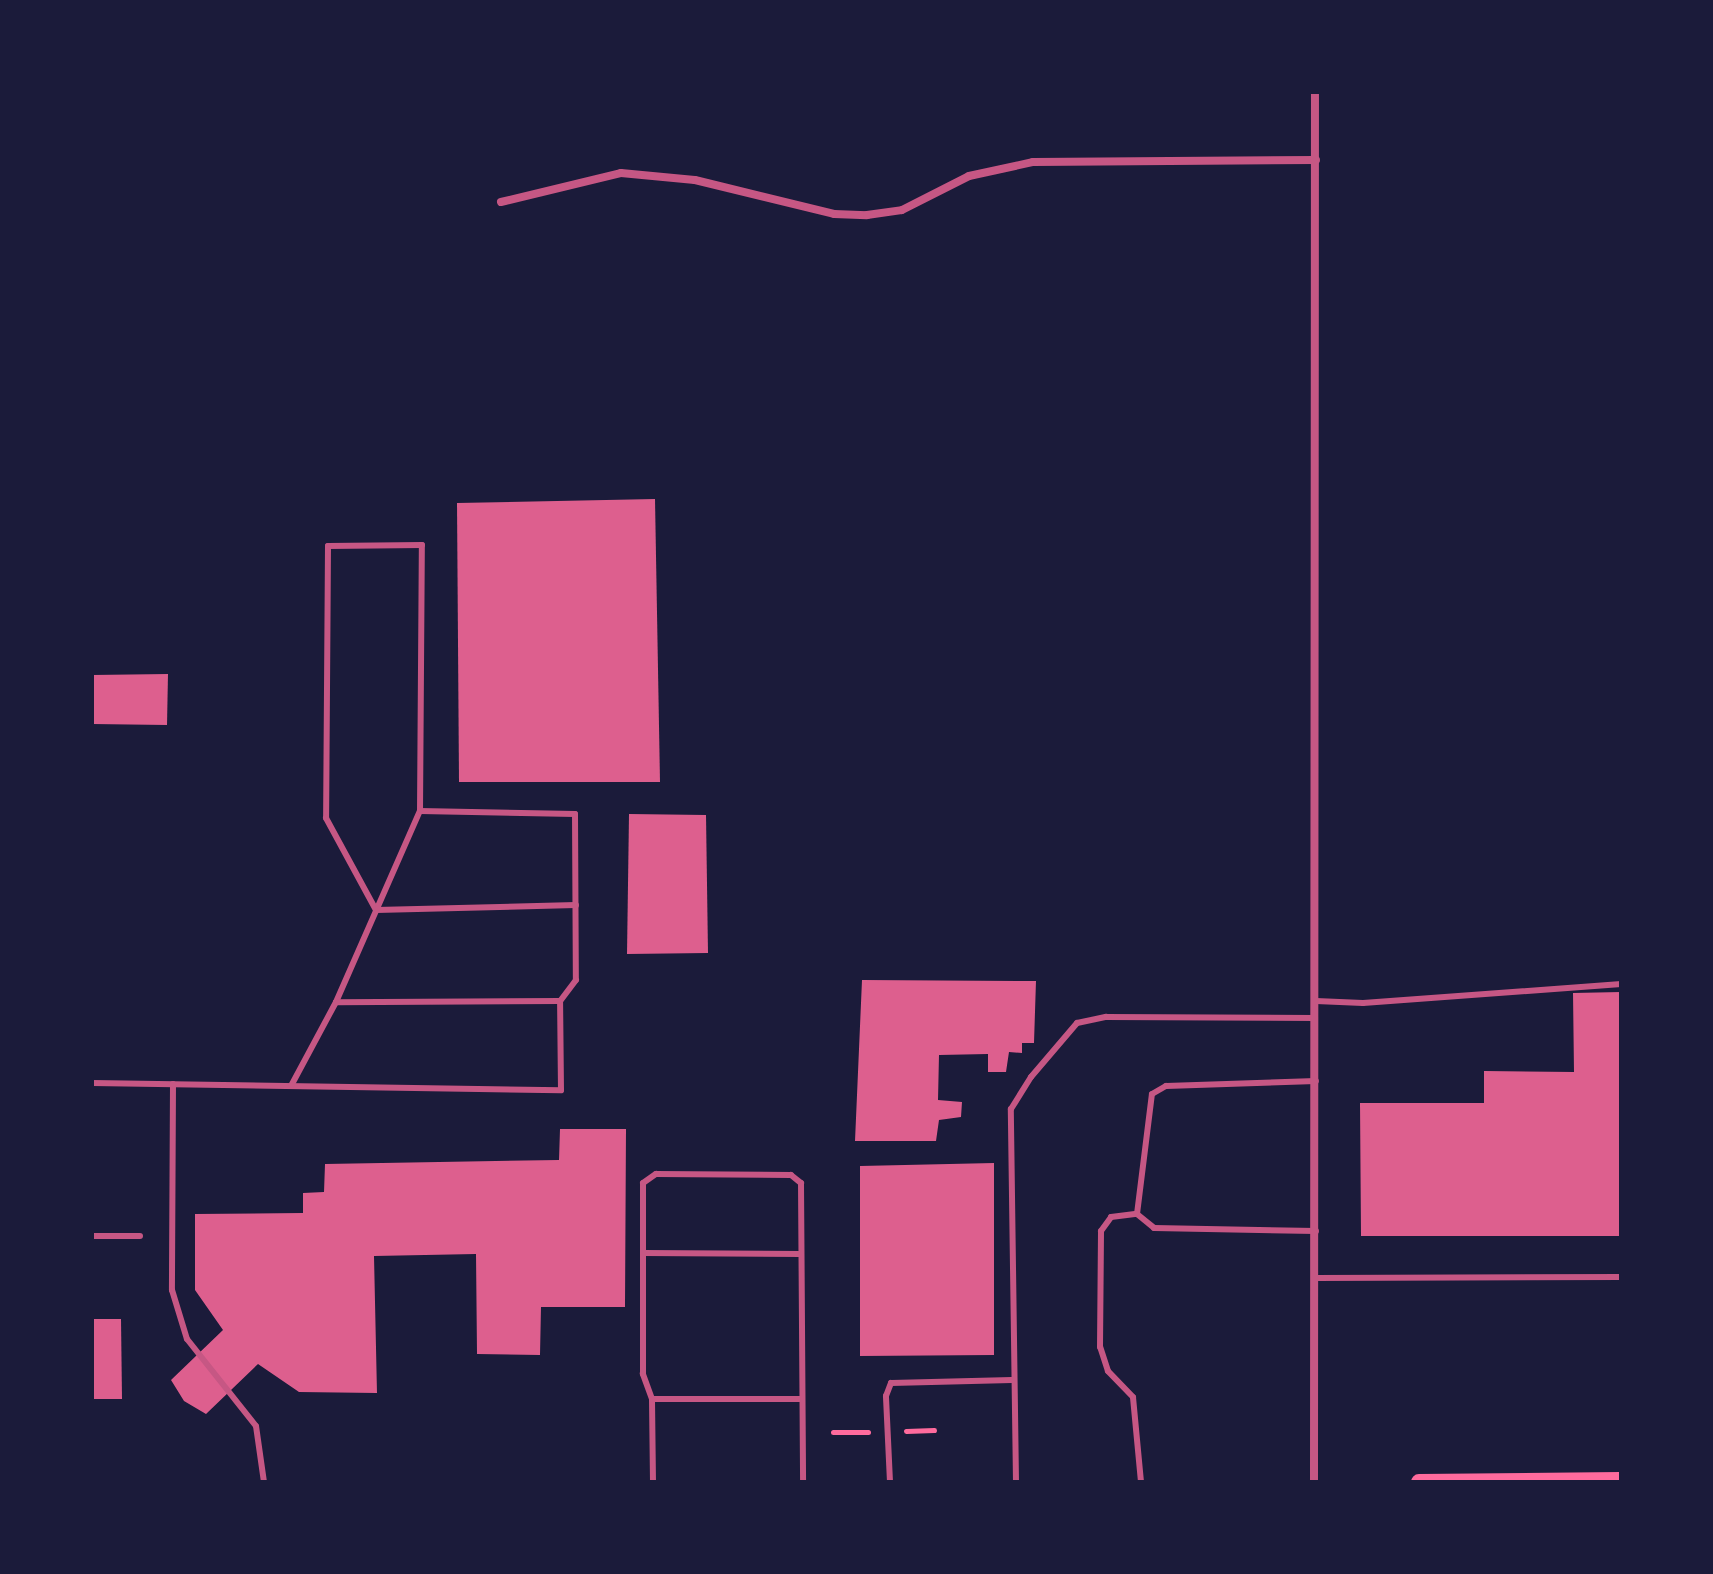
<!DOCTYPE html>
<html>
<head>
<meta charset="utf-8">
<style>
  body { margin:0 }
  #map { position:relative; width:1713px; height:1574px; overflow:hidden; background:#1b1b3a; font-family:"Titillium Web",sans-serif }
  div>[style] { position:absolute }
  .building>* { inset:0; background:#dd5f8e }
  .path>* { height:5px; margin:-2.5px; padding:0 2.5px; transform-origin:2.5px; border-radius:2.5px; background:#ff6b9d }
  .service>* { height:6px; margin:-3px; padding:0 3px; transform-origin:3px; border-radius:3px; background:#c65784 }
  .minor>* { height:8px; margin:-4px; padding:0 4px; transform-origin:4px; border-radius:4px; background:#c65784 }
  .secondary>* { height:16px; margin:-8px; padding:0 8px; transform-origin:8px; border-radius:8px; background:#ff6b9d }
  span { translate:-50% -50%; white-space:nowrap; text-align:center; line-height:1.15; -webkit-text-stroke:6px #1b1b3a; paint-order:stroke }
  .frame { position:absolute; inset:0; border:94px solid #1b1b3a; pointer-events:none }
</style>
</head>
<body>
<div id="map">
  <div class="building">
    <div style="clip-path:polygon(655px 499px,660px 782px,459px 782px,457px 503px)"></div>
    <div style="clip-path:polygon(168px 674px,167px 725px,92px 724px,92px 675px)"></div>
    <div style="clip-path:polygon(629px 814px,706px 815px,708px 953px,627px 954px)"></div>
    <div style="clip-path:polygon(862px 980px,1036px 981px,1034px 1043px,1022px 1043px,1022px 1053px,1009px 1052px,1006px 1072px,988px 1072px,988px 1054px,939px 1055px,938px 1100px,962px 1102px,961px 1117px,939px 1120px,936px 1141px,855px 1141px)"></div>
    <div style="clip-path:polygon(1621px 992px,1621px 1236px,1361px 1236px,1360px 1103px,1484px 1103px,1484px 1071px,1574px 1072px,1573px 993px)"></div>
    <div style="clip-path:polygon(560px 1129px,626px 1129px,625px 1307px,541px 1307px,540px 1355px,477px 1354px,476px 1254px,374px 1256px,377px 1393px,299px 1392px,258px 1364px,206px 1414px,184px 1401px,171px 1380px,223px 1330px,195px 1290px,195px 1214px,303px 1213px,303px 1193px,324px 1192px,325px 1164px,559px 1160px)"></div>
    <div style="clip-path:polygon(994px 1163px,994px 1355px,860px 1356px,860px 1166px)"></div>
    <div style="clip-path:polygon(92px 1319px,121px 1319px,122px 1399px,92px 1399px)"></div>
  </div>
  <div class="path">
    <div style="left:906px;top:1431px;width:28px;rotate:-2deg"></div>
    <div style="left:833px;top:1432px;width:35px"></div>
  </div>
  <div class="service">
    <div style="left:420px;top:811px;width:266px;rotate:-89.6deg"></div>
    <div style="left:422px;top:545px;width:94px;rotate:179.4deg"></div>
    <div style="left:328px;top:546px;width:272px;rotate:90.4deg"></div>
    <div style="left:326px;top:818px;width:105px;rotate:61.5deg"></div>
    <div style="left:376px;top:910px;width:200px;rotate:-1.4deg"></div>
    <div style="left:1316px;top:1001px;width:47px;rotate:2.4deg"></div>
    <div style="left:1363px;top:1003px;width:259px;rotate:-4.2deg"></div>
    <div style="left:336px;top:1002px;width:209px;rotate:-66.3deg"></div>
    <div style="left:420px;top:811px;width:155px;rotate:1.1deg"></div>
    <div style="left:575px;top:814px;width:166px;rotate:89.7deg"></div>
    <div style="left:576px;top:980px;width:26px;rotate:127deg"></div>
    <div style="left:92px;top:1083px;width:469px;rotate:0.9deg"></div>
    <div style="left:561px;top:1090px;width:89px;rotate:-90.6deg"></div>
    <div style="left:560px;top:1001px;width:224px;rotate:179.7deg"></div>
    <div style="left:336px;top:1002px;width:95px;rotate:118.2deg"></div>
    <div style="left:173px;top:1084px;width:206px;rotate:90.3deg"></div>
    <div style="left:172px;top:1290px;width:51px;rotate:73deg"></div>
    <div style="left:187px;top:1339px;width:111px;rotate:51.6deg"></div>
    <div style="left:256px;top:1426px;width:57px;rotate:81.9deg"></div>
    <div style="left:1137px;top:1214px;width:121px;rotate:-82.9deg"></div>
    <div style="left:1152px;top:1094px;width:16px;rotate:-30deg"></div>
    <div style="left:1166px;top:1086px;width:150px;rotate:-1.9deg"></div>
    <div style="left:92px;top:1236px;width:48px"></div>
    <div style="left:643px;top:1253px;width:158px;rotate:0.4deg"></div>
    <div style="left:1316px;top:1278px;width:305px;rotate:-0.2deg"></div>
    <div style="left:652px;top:1399px;width:150px"></div>
    <div style="left:653px;top:1482px;width:83px;rotate:-90.7deg"></div>
    <div style="left:652px;top:1399px;width:27px;rotate:-110deg"></div>
    <div style="left:643px;top:1374px;width:191px;rotate:-90deg"></div>
    <div style="left:643px;top:1183px;width:16px;rotate:-35deg"></div>
    <div style="left:656px;top:1174px;width:135px;rotate:0.4deg"></div>
    <div style="left:791px;top:1175px;width:13px;rotate:39deg"></div>
    <div style="left:801px;top:1183px;width:299px;rotate:89.6deg"></div>
    <div style="left:890px;top:1482px;width:86px;rotate:-92.7deg"></div>
    <div style="left:886px;top:1396px;width:14px;rotate:-69deg"></div>
    <div style="left:891px;top:1383px;width:121px;rotate:-1.4deg"></div>
    <div style="left:1016px;top:1482px;width:373px;rotate:-90.8deg"></div>
    <div style="left:1011px;top:1109px;width:38px;rotate:-58deg"></div>
    <div style="left:1031px;top:1077px;width:71px;rotate:-49.6deg"></div>
    <div style="left:1077px;top:1023px;width:30px;rotate:-12deg"></div>
    <div style="left:1106px;top:1017px;width:209px;rotate:0.3deg"></div>
    <div style="left:1141px;top:1482px;width:85px;rotate:-95.4deg"></div>
    <div style="left:1133px;top:1397px;width:36px;rotate:-134deg"></div>
    <div style="left:1108px;top:1371px;width:25px;rotate:-108deg"></div>
    <div style="left:1100px;top:1347px;width:116px;rotate:-89.5deg"></div>
    <div style="left:1101px;top:1231px;width:17px;rotate:-54deg"></div>
    <div style="left:1111px;top:1217px;width:26px;rotate:-7deg"></div>
    <div style="left:1137px;top:1214px;width:22px;rotate:39deg"></div>
    <div style="left:1154px;top:1228px;width:162px;rotate:1.1deg"></div>
  </div>
  <div class="minor">
    <div style="left:501px;top:202px;width:123px;rotate:-13.6deg"></div>
    <div style="left:621px;top:173px;width:74px;rotate:5.4deg"></div>
    <div style="left:695px;top:180px;width:143px;rotate:13.7deg"></div>
    <div style="left:834px;top:214px;width:33px;rotate:2deg"></div>
    <div style="left:867px;top:215px;width:35px;rotate:-8deg"></div>
    <div style="left:902px;top:210px;width:75px;rotate:-26.9deg"></div>
    <div style="left:969px;top:176px;width:66px;rotate:-12.3deg"></div>
    <div style="left:1033px;top:162px;width:283px;rotate:-0.4deg"></div>
    <div style="left:1314px;top:1482px;width:1390px;rotate:-89.96deg"></div>
  </div>
  <div class="secondary">
    <div style="left:1419px;top:1482px;width:202px;rotate:-0.6deg"></div>
  </div>
  <div class="frame"></div>
</div>
</body>
</html>
